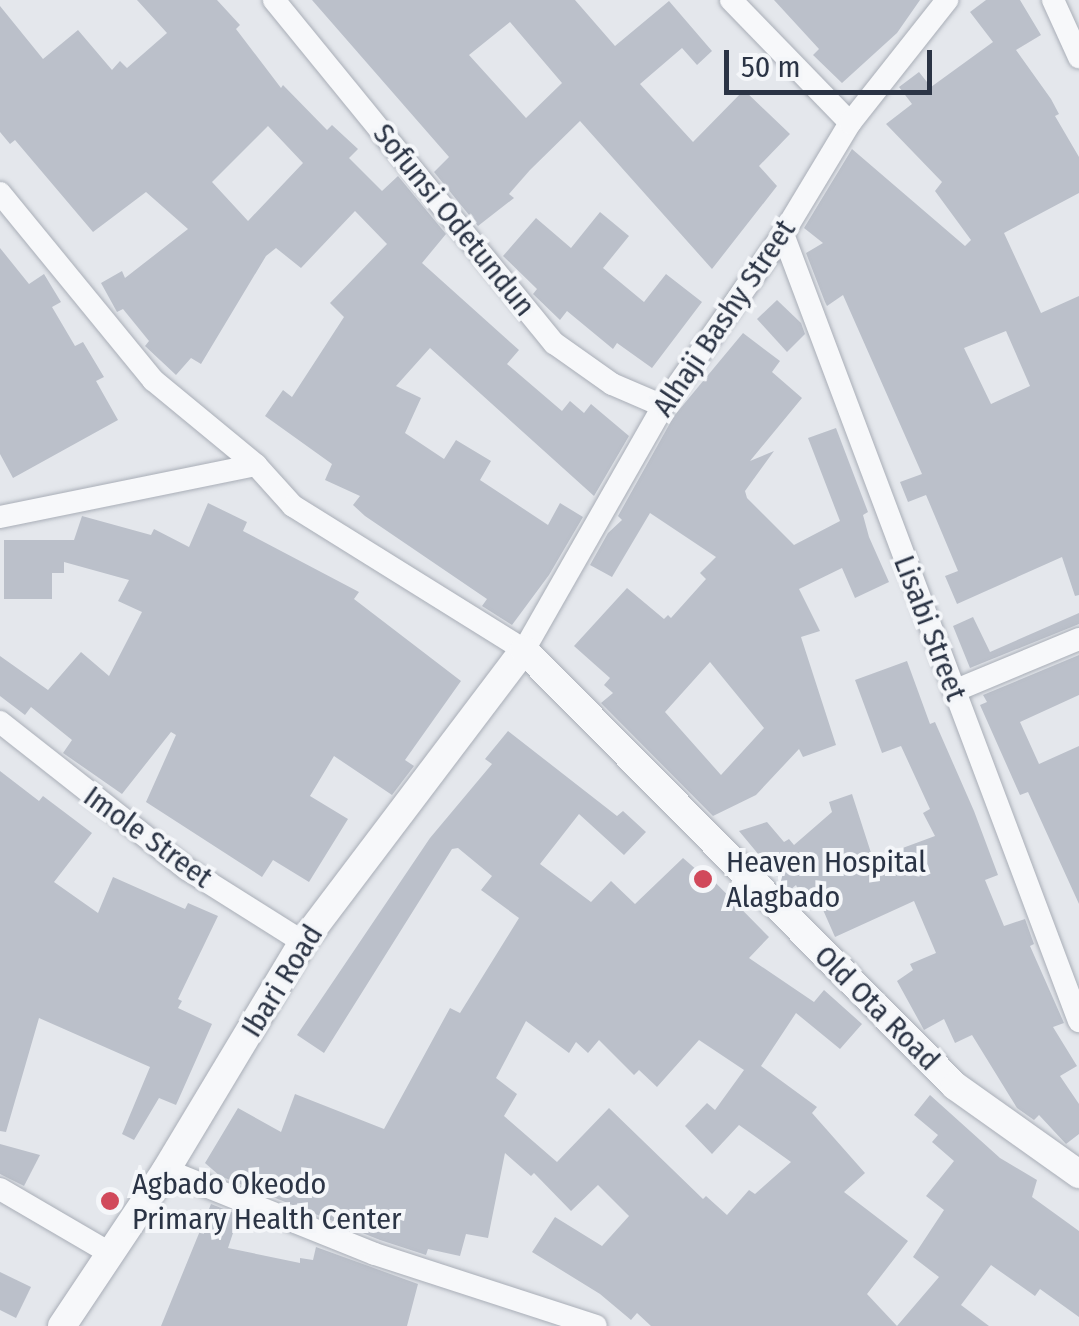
<!DOCTYPE html>
<html>
<head>
<meta charset="utf-8">
<style>
  body { margin:0 }
  #map { position:relative; width:1079px; height:1326px; overflow:hidden; background:#e4e7ec; font-family:"Fira Sans Condensed",sans-serif }
  div>[style] { position:absolute }
  .building>* { inset:0; background:#bbc0ca }
  .roads { filter:drop-shadow(0 0 2px #a9aeb7) drop-shadow(0 0 2px #a9aeb7) }
  .minor>* { height:22px; margin:-11px; padding:0 11px; transform-origin:11px; border-radius:11px; background:#f7f8fa }
  .tertiary>* { height:28px; margin:-14px; padding:0 14px; transform-origin:14px; border-radius:14px; background:#f7f8fa }
  .dots>* { width:28px; height:28px; translate:-50% -50%; box-sizing:border-box; border:5px solid #f4f6f9; border-radius:50% }
  span { translate:-50% -50%; white-space:nowrap; text-align:center; line-height:1.15; -webkit-text-stroke:8px #f4f6f9; paint-order:stroke }
  .street-label { font-size:30px; color:#2b3445 }
  .poi-label { font-size:30px; color:#2b3445 }
  .left { translate:0 -50%; text-align:left }
  .scale { position:absolute; left:724px; top:50px; width:208px; height:45px; box-sizing:border-box; border:5px solid #2b3445; border-top:0; padding-left:12px; font-size:30px; line-height:35px; white-space:nowrap; color:#2b3445; -webkit-text-stroke:8px #f4f6f9; paint-order:stroke }
</style>
</head>
<body>
<div id="map">
  <div class="building">
    <div style="clip-path:polygon(evenodd,137px 0,217px 0,240px 25px,236px 29px,281px 88px,283px 85px,327px 130px,332px 125px,358px 149px,349px 158px,382px 191px,398px 176px,446px 234px,422px 263px,519px 350px,507px 364px,562px 411px,570px 401px,584px 413px,591px 404px,629px 436px,594px 496px,430px 348px,396px 386px,421px 398px,405px 433px,444px 459px,456px 440px,491px 461px,480px 480px,548px 525px,560px 503px,583px 517px,549px 575px,512px 625px,482px 606px,487px 599px,365px 516px,353px 505px,360px 496px,325px 480px,332px 464px,265px 416px,283px 390px,292px 397px,344px 317px,330px 303px,387px 244px,355px 211px,301px 268px,276px 248px,266px 256px,201px 364px,191px 358px,176px 375px,145px 346px,149px 341px,123px 309px,117px 312px,101px 283px,122px 271px,125px 278px,188px 229px,146px 192px,93px 232px,15px 140px,10px 144px,0 132px,0 6px,43px 59px,78px 30px,112px 70px,120px 61px,127px 68px,167px 33px,137px 0,268px 126px,303px 163px,248px 221px,212px 182px,268px 126px)"></div>
    <div style="clip-path:polygon(evenodd,312px 0,575px 0,615px 46px,669px 1px,712px 51px,697px 65px,682px 48px,640px 84px,693px 142px,744px 90px,790px 134px,759px 166px,777px 186px,712px 269px,580px 121px,530px 170px,509px 194px,514px 198px,478px 226px,434px 172px,449px 157px,312px 0,510px 22px,562px 83px,526px 118px,469px 55px,510px 22px)"></div>
    <div style="clip-path:polygon(774px 0,920px 0,897px 33px,842px 83px,813px 55px,819px 49px)"></div>
    <div style="clip-path:polygon(evenodd,986px 0,1020px 0,1041px 35px,1016px 50px,1051px 99px,1059px 114px,1055px 116px,1079px 157px,1079px 193px,1004px 233px,1041px 313px,1079px 296px,1079px 595px,1075px 596px,1062px 557px,957px 604px,945px 576px,958px 571px,926px 495px,908px 502px,900px 482px,922px 474px,843px 295px,827px 306px,825px 302px,806px 253px,823px 243px,804px 228px,852px 149px,965px 246px,971px 240px,935px 191px,942px 182px,886px 124px,912px 104px,899px 87px,919px 72px,931px 87px,993px 42px,970px 12px,986px 0,1006px 331px,1030px 386px,991px 404px,964px 348px,1006px 331px)"></div>
    <div style="clip-path:polygon(600px 212px,629px 236px,603px 268px,644px 302px,666px 274px,702px 302px,652px 368px,617px 343px,613px 349px,567px 311px,560px 320px,533px 294px,537px 289px,503px 256px,536px 218px,571px 248px)"></div>
    <div style="clip-path:polygon(0 248px,29px 284px,44px 274px,61px 302px,52px 307px,75px 346px,83px 342px,104px 377px,96px 381px,118px 420px,13px 478px,0 454px)"></div>
    <div style="clip-path:polygon(777px 300px,801px 323px,805px 334px,787px 352px,757px 319px)"></div>
    <div style="clip-path:polygon(evenodd,743px 333px,780px 361px,772px 372px,802px 398px,750px 461px,774px 451px,745px 491px,747px 498px,794px 545px,840px 521px,808px 438px,836px 428px,868px 512px,863px 515px,869px 537px,889px 582px,855px 598px,842px 568px,799px 589px,820px 631px,801px 637px,836px 745px,803px 757px,799px 749px,756px 795px,713px 816px,601px 703px,613px 693px,604px 685px,610px 678px,574px 646px,627px 588px,664px 619px,668px 615px,671px 618px,706px 579px,700px 573px,716px 557px,650px 513px,612px 577px,590px 565px,608px 533px,622px 520px,618px 516px,674px 416px,743px 333px,710px 662px,764px 728px,721px 775px,665px 712px,710px 662px)"></div>
    <div style="clip-path:polygon(208px 503px,247px 522px,243px 531px,359px 592px,354px 599px,461px 681px,405px 760px,414px 766px,392px 795px,334px 756px,310px 796px,348px 819px,309px 882px,273px 860px,262px 877px,146px 802px,176px 735px,171px 732px,122px 794px,63px 753px,72px 740px,31px 707px,25px 715px,0 696px,0 656px,48px 690px,81px 652px,109px 676px,142px 612px,118px 601px,129px 580px,64px 562px,64px 573px,52px 573px,52px 599px,4px 599px,4px 540px,74px 540px,82px 516px,151px 535px,154px 529px,189px 547px)"></div>
    <div style="clip-path:polygon(1079px 613px,1079px 624px,970px 668px,953px 626px,973px 617px,990px 652px)"></div>
    <div style="clip-path:polygon(1079px 655px,1079px 695px,1020px 722px,1039px 764px,1079px 746px,1079px 904px,1028px 792px,1020px 795px,980px 705px,987px 702px,983px 695px)"></div>
    <div style="clip-path:polygon(907px 661px,930px 724px,935px 722px,974px 811px,998px 875px,985px 880px,1004px 926px,1025px 919px,1034px 944px,1030px 946px,1064px 1023px,1053px 1027px,1077px 1066px,1060px 1076px,1079px 1104px,1079px 1134px,1066px 1144px,1039px 1115px,1034px 1120px,1017px 1108px,972px 1035px,955px 1043px,944px 1019px,924px 1030px,897px 981px,913px 970px,910px 964px,936px 953px,914px 901px,835px 937px,820px 903px,807px 909px,796px 885px,789px 891px,739px 831px,767px 822px,784px 842px,789px 839px,794px 845px,832px 812px,829px 802px,852px 794px,873px 859px,935px 836px,923px 813px,930px 809px,901px 746px,882px 753px,855px 680px)"></div>
    <div style="clip-path:polygon(evenodd,508px 731px,617px 816px,623px 811px,646px 832px,624px 855px,579px 814px,540px 864px,591px 902px,611px 881px,635px 904px,683px 858px,698px 871px,701px 868px,769px 937px,749px 958px,814px 1002px,824px 990px,862px 1024px,840px 1049px,796px 1013px,761px 1066px,817px 1107px,812px 1113px,865px 1173px,844px 1192px,908px 1241px,867px 1294px,897px 1326px,651px 1326px,637px 1313px,631px 1320px,600px 1294px,532px 1252px,555px 1217px,602px 1246px,629px 1216px,598px 1185px,571px 1211px,534px 1173px,531px 1176px,505px 1153px,488px 1238px,466px 1234px,460px 1256px,428px 1249px,426px 1255px,380px 1240px,220px 1176px,205px 1163px,238px 1108px,281px 1132px,295px 1094px,384px 1129px,450px 1008px,460px 1013px,519px 918px,481px 890px,492px 876px,458px 848px,452px 849px,324px 1053px,297px 1035px,430px 838px,492px 764px,485px 759px,508px 731px,526px 1021px,569px 1053px,576px 1042px,588px 1053px,599px 1040px,634px 1075px,639px 1070px,657px 1087px,699px 1040px,744px 1070px,715px 1110px,707px 1103px,685px 1126px,712px 1154px,739px 1125px,791px 1162px,755px 1194px,749px 1190px,727px 1215px,706px 1196px,703px 1199px,609px 1108px,557px 1162px,504px 1116px,517px 1094px,496px 1078px,526px 1021px)"></div>
    <div style="clip-path:polygon(0 771px,39px 801px,43px 796px,92px 833px,54px 882px,98px 913px,113px 877px,185px 909px,188px 903px,218px 916px,178px 999px,182px 1001px,178px 1008px,212px 1024px,176px 1105px,159px 1098px,134px 1140px,122px 1134px,150px 1067px,39px 1018px,6px 1132px,0 1131px)"></div>
    <div style="clip-path:polygon(930px 1095px,1000px 1158px,1037px 1180px,1032px 1197px,1079px 1231px,1079px 1317px,1040px 1289px,1035px 1296px,991px 1265px,961px 1305px,989px 1326px,897px 1326px,939px 1277px,913px 1257px,944px 1210px,926px 1196px,954px 1161px,932px 1142px,938px 1135px,914px 1115px)"></div>
    <div style="clip-path:polygon(0 1144px,40px 1155px,24px 1186px,0 1174px)"></div>
    <div style="clip-path:polygon(211px 1204px,239px 1215px,228px 1248px,300px 1263px,300px 1258px,313px 1260px,316px 1247px,418px 1284px,407px 1326px,161px 1326px)"></div>
    <div style="clip-path:polygon(0 1272px,31px 1287px,16px 1318px,0 1310px)"></div>
  </div>
  <div class="roads">
    <div class="minor">
      <div style="left:274px;top:0;width:443px;rotate:50.8deg"></div>
      <div style="left:554px;top:343px;width:71px;rotate:35.3deg"></div>
      <div style="left:612px;top:384px;width:56px;rotate:23.3deg"></div>
      <div style="left:731px;top:0;width:171px;rotate:45.9deg"></div>
      <div style="left:1053px;top:0;width:63px;rotate:65.5deg"></div>
      <div style="left:0;top:193px;width:242px;rotate:50.7deg"></div>
      <div style="left:153px;top:380px;width:134px;rotate:39.5deg"></div>
      <div style="left:256px;top:465px;width:55px;rotate:47.9deg"></div>
      <div style="left:293px;top:506px;width:272px;rotate:31.9deg"></div>
      <div style="left:524px;top:650px;width:281px;rotate:-60.3deg"></div>
      <div style="left:663px;top:406px;width:210px;rotate:-55.1deg"></div>
      <div style="left:783px;top:234px;width:130px;rotate:-58.9deg"></div>
      <div style="left:850px;top:123px;width:157px;rotate:-51.7deg"></div>
      <div style="left:783px;top:234px;width:841px;rotate:69.39deg"></div>
      <div style="left:0;top:517px;width:261px;rotate:-11.5deg"></div>
      <div style="left:954px;top:691px;width:135px;rotate:-22.6deg"></div>
      <div style="left:0;top:722px;width:238px;rotate:38.2deg"></div>
      <div style="left:187px;top:869px;width:137px;rotate:32.2deg"></div>
      <div style="left:166px;top:1170px;width:225px;rotate:21.9deg"></div>
      <div style="left:375px;top:1254px;width:232px;rotate:18deg"></div>
      <div style="left:0;top:1189px;width:125px;rotate:30.3deg"></div>
    </div>
    <div class="tertiary">
      <div style="left:62px;top:1326px;width:187px;rotate:-56.3deg"></div>
      <div style="left:166px;top:1170px;width:266px;rotate:-59deg"></div>
      <div style="left:303px;top:942px;width:366px;rotate:-52.9deg"></div>
      <div style="left:524px;top:650px;width:613px;rotate:45.33deg"></div>
      <div style="left:955px;top:1086px;width:152px;rotate:35.4deg"></div>
    </div>
  </div>
  <div class="dots">
    <div style="left:703px;top:879px;background:#d1495b"></div>
    <div style="left:110px;top:1201px;background:#d1495b"></div>
  </div>
  <div class="street-label">
    <span style="left:454px;top:220px;rotate:51deg">Sofunsi Odetundun</span>
    <span style="left:724px;top:318px;rotate:-56deg">Alhaji Bashy Street</span>
    <span style="left:930px;top:628px;rotate:69deg">Lisabi Street</span>
    <span style="left:148px;top:837px;rotate:36deg">Imole Street</span>
    <span style="left:282px;top:981px;rotate:-58deg">Ibari Road</span>
    <span style="left:877px;top:1008px;rotate:45deg">Old Ota Road</span>
  </div>
  <div class="poi-label">
    <span class="left" style="left:726px;top:879px">Heaven Hospital<br>Alagbado</span>
    <span class="left" style="left:132px;top:1201px">Agbado Okeodo<br>Primary Health Center</span>
  </div>
  <div class="scale">50 m</div>
</div>
</body>
</html>
